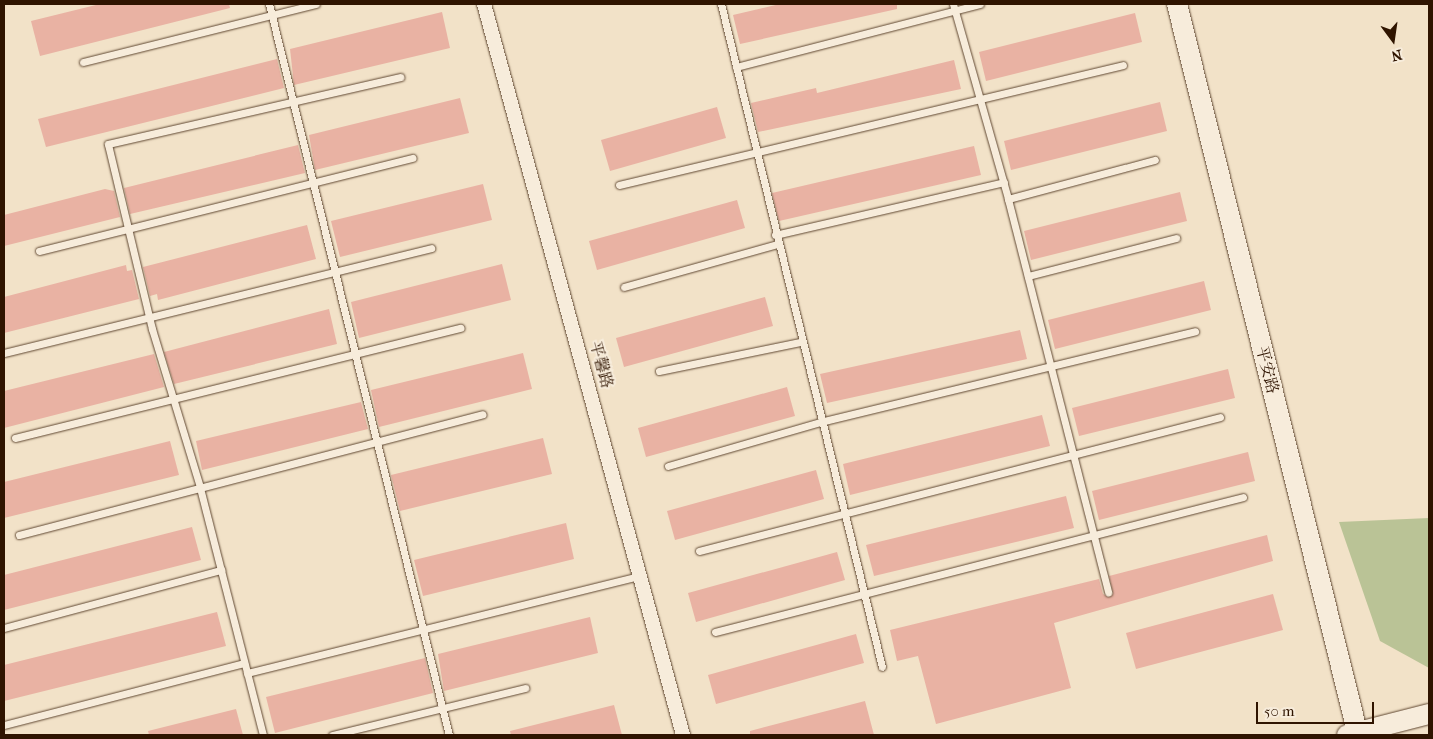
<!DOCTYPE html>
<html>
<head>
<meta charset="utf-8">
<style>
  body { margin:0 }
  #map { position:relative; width:1433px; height:739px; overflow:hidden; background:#f2e2c8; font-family:"IM FELL French Canon","Noto Serif SC",serif }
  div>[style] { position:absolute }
  .green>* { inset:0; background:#bac396 }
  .building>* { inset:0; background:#e9b2a3 }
  .roads { filter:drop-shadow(0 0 1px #604832) drop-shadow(0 0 1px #604832) }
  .lane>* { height:7px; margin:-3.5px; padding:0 3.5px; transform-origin:3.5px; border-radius:3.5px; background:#f7ecdb }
  .street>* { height:14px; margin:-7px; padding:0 7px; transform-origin:7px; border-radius:7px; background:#f7ecdb }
  .secondary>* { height:20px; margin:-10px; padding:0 10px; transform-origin:10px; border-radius:10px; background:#f7ecdb }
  span { translate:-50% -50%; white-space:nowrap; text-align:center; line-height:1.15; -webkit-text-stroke:4px #f7ecdb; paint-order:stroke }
  .street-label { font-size:16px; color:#2f1400 }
  .frame { position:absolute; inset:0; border:5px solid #2f1400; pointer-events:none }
  .north { position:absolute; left:1368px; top:15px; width:50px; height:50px; -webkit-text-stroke:4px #f7ecdb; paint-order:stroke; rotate:166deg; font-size:14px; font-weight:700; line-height:20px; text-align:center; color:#2f1400 }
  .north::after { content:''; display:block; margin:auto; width:18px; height:22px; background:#2f1400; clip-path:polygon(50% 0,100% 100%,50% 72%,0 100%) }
  .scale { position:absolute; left:1256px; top:702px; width:118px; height:22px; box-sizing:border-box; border:2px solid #2f1400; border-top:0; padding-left:6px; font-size:15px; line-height:18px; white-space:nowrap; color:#2f1400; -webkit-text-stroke:4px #f7ecdb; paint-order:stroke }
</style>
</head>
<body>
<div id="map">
  <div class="green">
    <div style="clip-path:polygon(1429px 518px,1429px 668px,1380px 641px,1339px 522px)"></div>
  </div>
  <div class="building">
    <div style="clip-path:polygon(100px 4px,229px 4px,230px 8px,40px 56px,31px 21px)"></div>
    <div style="clip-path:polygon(780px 4px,897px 4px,897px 9px,740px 44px,733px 15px)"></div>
    <div style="clip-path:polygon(442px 12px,450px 48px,294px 85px,290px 49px)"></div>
    <div style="clip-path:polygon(1135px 13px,1142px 42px,986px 81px,979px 52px)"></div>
    <div style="clip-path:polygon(277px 59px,284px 88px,46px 147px,38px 119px)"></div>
    <div style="clip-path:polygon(954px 60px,961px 89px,758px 132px,751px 103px,816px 88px,817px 93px)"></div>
    <div style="clip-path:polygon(460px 98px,469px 133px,315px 170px,309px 135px)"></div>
    <div style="clip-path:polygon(1160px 102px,1167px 131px,1011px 170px,1004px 141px)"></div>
    <div style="clip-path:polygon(717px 107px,726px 138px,610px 171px,601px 140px)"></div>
    <div style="clip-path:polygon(298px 145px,305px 173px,130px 214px,124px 188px)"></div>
    <div style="clip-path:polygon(974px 146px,981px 175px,779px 221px,772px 193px)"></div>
    <div style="clip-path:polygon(483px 184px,492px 220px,340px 257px,331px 221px)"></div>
    <div style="clip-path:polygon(105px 189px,114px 191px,120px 217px,4px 246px,4px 215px)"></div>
    <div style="clip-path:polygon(1180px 192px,1187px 221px,1031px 260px,1024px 231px)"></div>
    <div style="clip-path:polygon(737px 200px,745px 228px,597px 270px,589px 241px)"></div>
    <div style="clip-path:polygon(307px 225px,316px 259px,158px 300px,157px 294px,150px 296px,143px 267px)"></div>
    <div style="clip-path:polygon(502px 264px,511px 300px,359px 338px,351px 302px)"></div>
    <div style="clip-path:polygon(126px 265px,127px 271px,132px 270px,139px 299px,4px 333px,4px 297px)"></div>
    <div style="clip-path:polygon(1204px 281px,1211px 310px,1055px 349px,1048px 320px)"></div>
    <div style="clip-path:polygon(765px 297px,773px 326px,624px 367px,616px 338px)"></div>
    <div style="clip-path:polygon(329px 309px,337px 344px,174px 384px,164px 352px)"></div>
    <div style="clip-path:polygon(1020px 330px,1027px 359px,827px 403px,820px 374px)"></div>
    <div style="clip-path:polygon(523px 353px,532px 389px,379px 427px,371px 390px)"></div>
    <div style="clip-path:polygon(154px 354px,164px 387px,4px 428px,4px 391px)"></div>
    <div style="clip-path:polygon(1228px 369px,1235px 398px,1079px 436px,1072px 408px)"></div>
    <div style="clip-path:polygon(787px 387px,795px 416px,646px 457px,638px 428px)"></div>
    <div style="clip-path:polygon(361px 402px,368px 429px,202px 470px,196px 441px)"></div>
    <div style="clip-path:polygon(1042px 415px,1050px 446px,850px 495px,843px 464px)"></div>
    <div style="clip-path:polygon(543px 438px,552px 474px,400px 511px,391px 475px)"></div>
    <div style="clip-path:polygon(170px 441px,179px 475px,4px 518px,4px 482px)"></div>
    <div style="clip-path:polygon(1248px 452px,1255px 481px,1099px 520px,1092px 491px)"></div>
    <div style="clip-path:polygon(816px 470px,824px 499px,675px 540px,667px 511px)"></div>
    <div style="clip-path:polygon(1066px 496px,1074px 528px,874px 576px,866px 545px)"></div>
    <div style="clip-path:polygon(566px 523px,574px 559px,423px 596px,414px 560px)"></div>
    <div style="clip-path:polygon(192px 527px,201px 560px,4px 610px,4px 575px)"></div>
    <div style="clip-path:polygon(1267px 535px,1273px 561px,1054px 623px,1071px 688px,936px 724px,918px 656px,897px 661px,890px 630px,1099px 579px,1103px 594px,1109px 597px,1113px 593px,1109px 576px)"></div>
    <div style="clip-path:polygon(837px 552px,845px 580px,696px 622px,688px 593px)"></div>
    <div style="clip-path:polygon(1273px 594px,1283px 630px,1136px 669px,1126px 633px)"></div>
    <div style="clip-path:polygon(217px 612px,226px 646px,4px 701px,4px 665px)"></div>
    <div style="clip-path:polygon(590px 617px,598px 653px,444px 691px,438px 654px)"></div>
    <div style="clip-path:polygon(856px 634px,864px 663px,716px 704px,708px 675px)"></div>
    <div style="clip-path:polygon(425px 658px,433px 693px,275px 733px,266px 697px)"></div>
    <div style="clip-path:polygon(865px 701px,874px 735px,750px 735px,750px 731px)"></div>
    <div style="clip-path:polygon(614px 705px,622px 735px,511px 735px,510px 731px)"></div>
    <div style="clip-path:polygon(236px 709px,243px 735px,149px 735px,148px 731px)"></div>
  </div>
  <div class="roads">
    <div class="lane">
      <div style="left:269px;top:4px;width:753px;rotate:76.17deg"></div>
      <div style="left:721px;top:4px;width:682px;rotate:76.35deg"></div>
      <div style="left:953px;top:4px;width:203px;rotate:74.2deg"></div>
      <div style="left:1008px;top:199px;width:406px;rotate:75.7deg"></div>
      <div style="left:83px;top:62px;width:240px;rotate:-14deg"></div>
      <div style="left:736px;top:67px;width:252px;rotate:-14.5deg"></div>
      <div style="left:619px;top:185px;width:518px;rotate:-13.39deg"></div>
      <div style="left:1008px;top:199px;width:152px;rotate:-14.9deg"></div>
      <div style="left:775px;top:235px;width:235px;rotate:-13deg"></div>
      <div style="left:39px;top:251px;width:385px;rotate:-14deg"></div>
      <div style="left:1028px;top:276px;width:153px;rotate:-14.4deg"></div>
      <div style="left:624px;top:287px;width:159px;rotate:-15.7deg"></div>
      <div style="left:4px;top:353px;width:440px;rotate:-13.8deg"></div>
      <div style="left:659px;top:371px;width:144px;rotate:-11.6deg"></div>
      <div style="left:15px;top:438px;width:459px;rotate:-13.9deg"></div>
      <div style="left:668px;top:466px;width:158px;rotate:-16.1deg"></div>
      <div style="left:820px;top:422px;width:386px;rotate:-13.6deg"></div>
      <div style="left:19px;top:535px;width:479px;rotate:-14.6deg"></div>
      <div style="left:699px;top:551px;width:538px;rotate:-14.42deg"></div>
      <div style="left:4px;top:628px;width:225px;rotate:-15deg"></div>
      <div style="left:715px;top:632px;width:545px;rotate:-14.34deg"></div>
      <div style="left:247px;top:673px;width:405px;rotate:-13.9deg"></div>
      <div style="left:4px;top:725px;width:248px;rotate:-14.5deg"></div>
      <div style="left:263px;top:735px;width:256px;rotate:-104.3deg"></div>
      <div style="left:200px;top:487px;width:165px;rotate:-106.9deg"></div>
      <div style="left:152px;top:329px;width:190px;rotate:-103.4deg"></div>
      <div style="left:108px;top:144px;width:300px;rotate:-12.9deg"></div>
      <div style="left:332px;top:735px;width:199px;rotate:-13.7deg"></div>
    </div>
    <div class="street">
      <div style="left:484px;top:4px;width:758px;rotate:74.77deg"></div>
    </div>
    <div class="secondary">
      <div style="left:1177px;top:4px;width:753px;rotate:76.09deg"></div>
      <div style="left:1347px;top:735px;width:85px;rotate:-14.4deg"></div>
    </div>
  </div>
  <div class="street-label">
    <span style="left:601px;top:365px;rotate:75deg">平馨路</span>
    <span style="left:1267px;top:370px;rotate:76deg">平安路</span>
  </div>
  <div class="frame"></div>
  <div class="north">N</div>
  <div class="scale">50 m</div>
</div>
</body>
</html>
